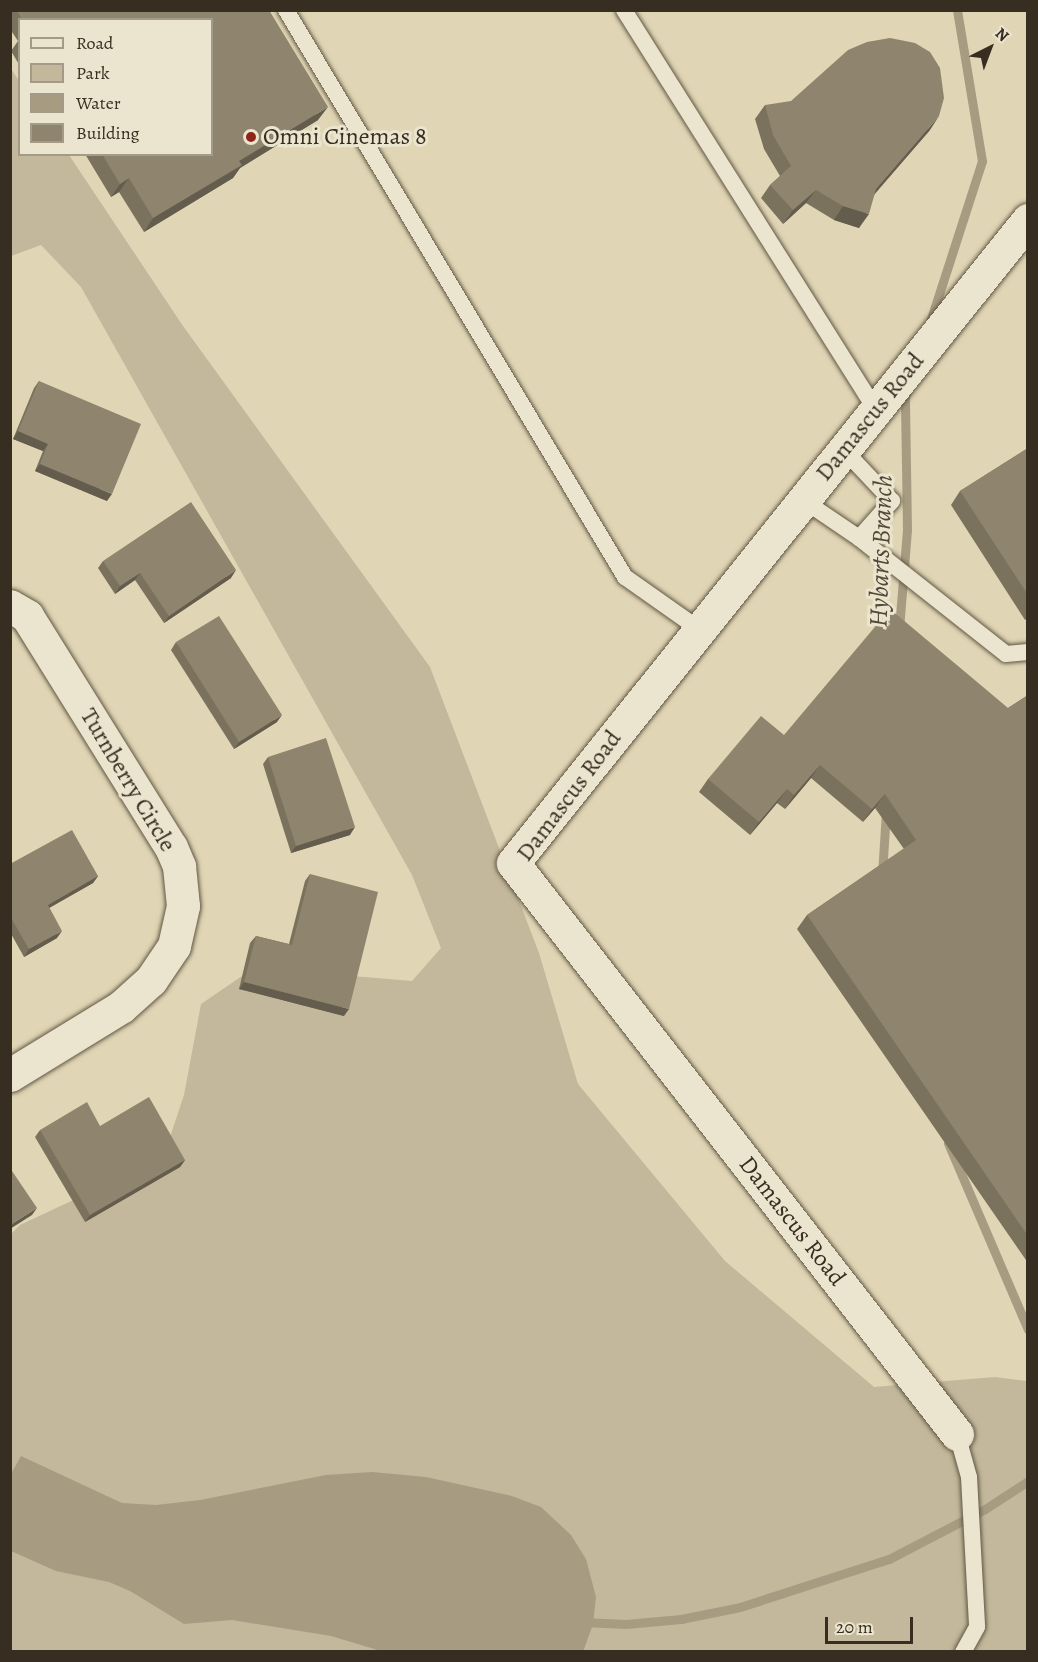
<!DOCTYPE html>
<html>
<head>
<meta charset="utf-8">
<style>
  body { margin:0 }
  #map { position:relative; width:1038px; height:1662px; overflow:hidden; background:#e0d5b4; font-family:Alegreya,serif }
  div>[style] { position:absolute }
  .green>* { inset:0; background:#c3b89b }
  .water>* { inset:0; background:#a79c82 }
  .stream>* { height:9px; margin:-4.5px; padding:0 4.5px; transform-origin:4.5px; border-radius:4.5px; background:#a79c82 }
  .roads { filter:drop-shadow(0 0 2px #615745) drop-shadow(0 0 2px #615745) }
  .lane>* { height:16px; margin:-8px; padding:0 8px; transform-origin:8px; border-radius:8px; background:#ebe4ce }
  .street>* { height:33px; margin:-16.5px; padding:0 16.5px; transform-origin:16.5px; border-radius:16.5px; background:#ebe4ce }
  .wall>* { inset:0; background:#7b725e }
  .shaded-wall>* { inset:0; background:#645c4c }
  .building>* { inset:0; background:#8f846d }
  .dots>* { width:16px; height:16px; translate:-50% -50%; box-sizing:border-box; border:3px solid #ebe4ce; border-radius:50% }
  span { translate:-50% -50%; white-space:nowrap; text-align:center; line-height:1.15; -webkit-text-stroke:6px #ebe4ce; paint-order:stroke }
  .poi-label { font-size:24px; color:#372d20 }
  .left { translate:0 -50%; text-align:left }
  .street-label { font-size:24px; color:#372d20 }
  .water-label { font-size:26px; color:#534938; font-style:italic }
  .frame { position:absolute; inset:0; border:12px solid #372d20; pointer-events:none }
  .legend { position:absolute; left:18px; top:18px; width:195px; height:138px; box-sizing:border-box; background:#ebe4ce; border:2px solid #a39b88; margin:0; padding:8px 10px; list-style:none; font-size:18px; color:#372d20 }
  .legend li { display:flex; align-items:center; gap:12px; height:30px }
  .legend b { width:30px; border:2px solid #a39b88 }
  .north { position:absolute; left:960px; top:18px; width:60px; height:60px; -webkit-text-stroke:4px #ebe4ce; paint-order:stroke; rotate:42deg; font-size:16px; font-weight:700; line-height:24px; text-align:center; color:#372d20 }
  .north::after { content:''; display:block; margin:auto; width:21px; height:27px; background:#372d20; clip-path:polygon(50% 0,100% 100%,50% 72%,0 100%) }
  .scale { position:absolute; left:825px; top:1617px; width:88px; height:27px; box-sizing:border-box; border:3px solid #372d20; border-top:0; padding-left:8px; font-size:18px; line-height:21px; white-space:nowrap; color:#372d20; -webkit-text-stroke:4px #ebe4ce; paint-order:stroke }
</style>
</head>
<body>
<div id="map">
  <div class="green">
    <div style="clip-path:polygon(10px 67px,19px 81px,20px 154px,69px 155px,183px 326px,430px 667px,539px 953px,578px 1084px,725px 1261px,874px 1387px,995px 1377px,1027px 1381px,1027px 1651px,11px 1651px,11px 1234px,20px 1225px,163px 1158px,184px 1095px,201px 1004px,261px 963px,340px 975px,412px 981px,441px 948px,412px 875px,81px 287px,41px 245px,11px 256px)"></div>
  </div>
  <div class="water">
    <div style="clip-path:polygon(21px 1456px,122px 1503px,156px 1505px,200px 1500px,326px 1475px,372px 1472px,426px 1477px,512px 1496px,541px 1507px,571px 1535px,586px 1559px,596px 1597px,593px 1624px,583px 1652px,381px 1651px,331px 1636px,232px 1620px,184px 1624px,130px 1591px,109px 1582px,56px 1571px,11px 1551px,11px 1474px)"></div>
  </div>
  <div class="stream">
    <div style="left:930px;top:322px;width:169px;rotate:-72.1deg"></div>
    <div style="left:982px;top:161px;width:153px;rotate:-99.4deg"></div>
    <div style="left:899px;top:629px;width:99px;rotate:-85.4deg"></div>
    <div style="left:907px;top:530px;width:133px;rotate:-90.9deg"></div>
    <div style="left:905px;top:397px;width:9px;rotate:-69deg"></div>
    <div style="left:882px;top:875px;width:64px;rotate:-86.4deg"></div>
    <div style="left:948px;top:1143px;width:203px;rotate:66.8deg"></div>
    <div style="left:583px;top:1622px;width:43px;rotate:2.7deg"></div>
    <div style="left:626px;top:1624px;width:55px;rotate:-5.2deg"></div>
    <div style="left:681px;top:1619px;width:60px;rotate:-11.5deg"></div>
    <div style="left:740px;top:1607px;width:157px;rotate:-17.9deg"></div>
    <div style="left:889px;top:1559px;width:108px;rotate:-27.5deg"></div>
    <div style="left:985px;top:1509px;width:51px;rotate:-33.1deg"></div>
  </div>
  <div class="roads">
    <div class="lane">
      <div style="left:286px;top:10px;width:661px;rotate:59.13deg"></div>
      <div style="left:625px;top:577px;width:92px;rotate:35.2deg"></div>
      <div style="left:624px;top:10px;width:473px;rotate:57.8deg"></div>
      <div style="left:803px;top:500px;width:68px;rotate:34.2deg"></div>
      <div style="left:859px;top:538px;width:50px;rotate:-48.3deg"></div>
      <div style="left:892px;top:501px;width:70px;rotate:-133.3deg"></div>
      <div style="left:859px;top:538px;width:187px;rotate:38.3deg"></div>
      <div style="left:1006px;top:654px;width:22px;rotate:-5deg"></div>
      <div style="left:957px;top:1434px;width:45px;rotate:74.4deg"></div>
      <div style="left:969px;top:1477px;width:150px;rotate:86.9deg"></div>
      <div style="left:977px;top:1627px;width:29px;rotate:119deg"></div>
    </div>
    <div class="street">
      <div style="left:10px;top:606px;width:20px;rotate:30deg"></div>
      <div style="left:27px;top:616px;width:272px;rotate:58.1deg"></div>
      <div style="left:171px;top:847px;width:21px;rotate:67deg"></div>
      <div style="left:179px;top:866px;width:40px;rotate:84.3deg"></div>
      <div style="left:183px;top:906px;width:41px;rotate:102.7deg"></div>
      <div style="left:174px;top:946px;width:41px;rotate:124.1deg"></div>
      <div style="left:151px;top:980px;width:40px;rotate:138deg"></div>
      <div style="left:121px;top:1007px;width:130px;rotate:148.5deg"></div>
      <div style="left:957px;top:1434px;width:723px;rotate:-127.87deg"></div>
      <div style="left:513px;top:863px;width:824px;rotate:-51.31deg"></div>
    </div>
  </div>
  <div class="wall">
    <div style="clip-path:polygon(10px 10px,269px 10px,318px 120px,240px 168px,233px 178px,144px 232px,119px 192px,111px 197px,85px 154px,212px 154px,212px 20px,20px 20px,20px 66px,11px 51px,18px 41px,10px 29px)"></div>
    <div style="clip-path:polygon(765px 105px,930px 130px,875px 193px,859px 228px,834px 220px,806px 203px,783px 224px,761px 198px,770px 185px,780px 176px,764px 149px,755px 119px)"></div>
    <div style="clip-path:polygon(39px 381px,107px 501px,35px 471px,43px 451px,13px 439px,34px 388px)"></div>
    <div style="clip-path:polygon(1028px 448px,1028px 618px,1025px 620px,951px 505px,960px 491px)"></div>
    <div style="clip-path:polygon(103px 561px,231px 578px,164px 623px,135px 580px,115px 594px,98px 568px)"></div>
    <div style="clip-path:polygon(176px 642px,277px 722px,234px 749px,171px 650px)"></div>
    <div style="clip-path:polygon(1028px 695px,1028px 1263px,797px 929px,807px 915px,904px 849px,875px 808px,863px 822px,811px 778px,785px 809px,777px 803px,750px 835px,699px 792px,708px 779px,784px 735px,1008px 708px)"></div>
    <div style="clip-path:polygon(268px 757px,350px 835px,291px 853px,263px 764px)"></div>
    <div style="clip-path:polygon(10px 864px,98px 876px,93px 883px,49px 908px,57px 938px,24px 957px,10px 932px)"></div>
    <div style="clip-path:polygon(310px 874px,344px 1016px,239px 989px,250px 943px,256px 936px,289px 944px,305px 881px)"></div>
    <div style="clip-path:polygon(100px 1126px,185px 1160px,180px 1167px,85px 1222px,35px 1137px,40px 1130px)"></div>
  </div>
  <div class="shaded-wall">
    <div style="clip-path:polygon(328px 107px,318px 120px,240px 168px,233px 178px,144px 232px,153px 218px,239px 161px)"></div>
    <div style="clip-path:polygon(939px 116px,930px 130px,867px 203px,876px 189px)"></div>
    <div style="clip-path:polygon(129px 178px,119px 192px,111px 197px,120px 184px)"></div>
    <div style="clip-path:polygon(816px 190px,806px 203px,783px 224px,793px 210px)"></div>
    <div style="clip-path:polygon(843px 206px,869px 214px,859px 228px,834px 220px)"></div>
    <div style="clip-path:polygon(18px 431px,48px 444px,43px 451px,13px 439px)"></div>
    <div style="clip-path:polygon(40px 464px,112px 494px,107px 501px,35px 471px)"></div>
    <div style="clip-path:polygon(236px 570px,231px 578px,164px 623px,169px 616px)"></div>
    <div style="clip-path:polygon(140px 573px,135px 580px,115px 594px,120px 586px)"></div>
    <div style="clip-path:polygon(282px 715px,277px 722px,234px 749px,239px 742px)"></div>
    <div style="clip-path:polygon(820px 765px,811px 778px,785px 809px,794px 795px)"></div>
    <div style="clip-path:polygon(787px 789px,777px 803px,750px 835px,759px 822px)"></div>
    <div style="clip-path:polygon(885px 794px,875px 808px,863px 822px,872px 809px)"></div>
    <div style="clip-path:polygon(355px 827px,350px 835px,291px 853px,296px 846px)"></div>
    <div style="clip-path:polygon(98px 876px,93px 883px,42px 912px,48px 905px)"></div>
    <div style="clip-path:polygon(62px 931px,57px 938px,24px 957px,29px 949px)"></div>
    <div style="clip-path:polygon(244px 982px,349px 1009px,344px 1016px,239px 989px)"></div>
    <div style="clip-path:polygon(185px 1160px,180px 1167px,85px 1222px,90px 1215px)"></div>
    <div style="clip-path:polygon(37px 1208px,32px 1215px,10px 1229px,10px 1225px)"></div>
  </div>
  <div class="building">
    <div style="clip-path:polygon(17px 10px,269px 10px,328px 107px,239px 161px,242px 165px,153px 218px,129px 178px,120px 184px,102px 154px,212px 154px,212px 20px,22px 20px)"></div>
    <div style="clip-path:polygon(890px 38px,915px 43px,930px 52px,940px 68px,944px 98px,939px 116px,876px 189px,869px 214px,843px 206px,816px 190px,793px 210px,770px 185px,791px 166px,773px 135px,765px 105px,791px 101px,848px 50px,867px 42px)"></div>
    <div style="clip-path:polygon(39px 381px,141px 424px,112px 494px,40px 464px,48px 444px,18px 431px)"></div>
    <div style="clip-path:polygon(1028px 448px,1028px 595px,960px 491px)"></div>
    <div style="clip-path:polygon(191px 502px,236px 570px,169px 616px,140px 573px,120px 586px,103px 561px)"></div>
    <div style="clip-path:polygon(890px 609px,1008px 708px,1028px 695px,1028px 1236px,807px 915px,916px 840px,885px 794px,872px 809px,820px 765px,794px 795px,787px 789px,759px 822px,708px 779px,761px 716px,784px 735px)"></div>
    <div style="clip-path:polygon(219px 616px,282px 715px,239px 742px,176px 642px)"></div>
    <div style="clip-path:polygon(326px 738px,355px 827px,296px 846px,268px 757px)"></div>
    <div style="clip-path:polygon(72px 830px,98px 876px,48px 905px,62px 931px,29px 949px,10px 916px,10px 864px)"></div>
    <div style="clip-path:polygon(310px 874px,378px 892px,349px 1009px,244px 982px,256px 936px,292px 945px)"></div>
    <div style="clip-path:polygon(149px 1097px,185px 1160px,90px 1215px,40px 1130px,87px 1102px,100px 1126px)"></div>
    <div style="clip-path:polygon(10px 1168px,37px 1208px,10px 1225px)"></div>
  </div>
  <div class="dots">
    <div style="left:251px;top:137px;background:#8f2418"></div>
  </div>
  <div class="poi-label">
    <span class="left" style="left:263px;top:137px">Omni Cinemas 8</span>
  </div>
  <div class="street-label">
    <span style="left:870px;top:417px;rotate:-51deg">Damascus Road</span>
    <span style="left:128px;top:780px;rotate:59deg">Turnberry Circle</span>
    <span style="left:569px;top:796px;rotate:-53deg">Damascus Road</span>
    <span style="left:792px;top:1221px;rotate:52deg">Damascus Road</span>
  </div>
  <div class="water-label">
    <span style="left:881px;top:551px;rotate:-88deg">Hybarts Branch</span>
  </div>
  <div class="frame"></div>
  <ul class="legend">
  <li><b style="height:8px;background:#ebe4ce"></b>Road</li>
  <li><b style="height:16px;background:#c3b89b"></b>Park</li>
  <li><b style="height:16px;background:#a79c82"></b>Water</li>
  <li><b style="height:16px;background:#8f846d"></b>Building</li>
  </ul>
  <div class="north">N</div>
  <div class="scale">20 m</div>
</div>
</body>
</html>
